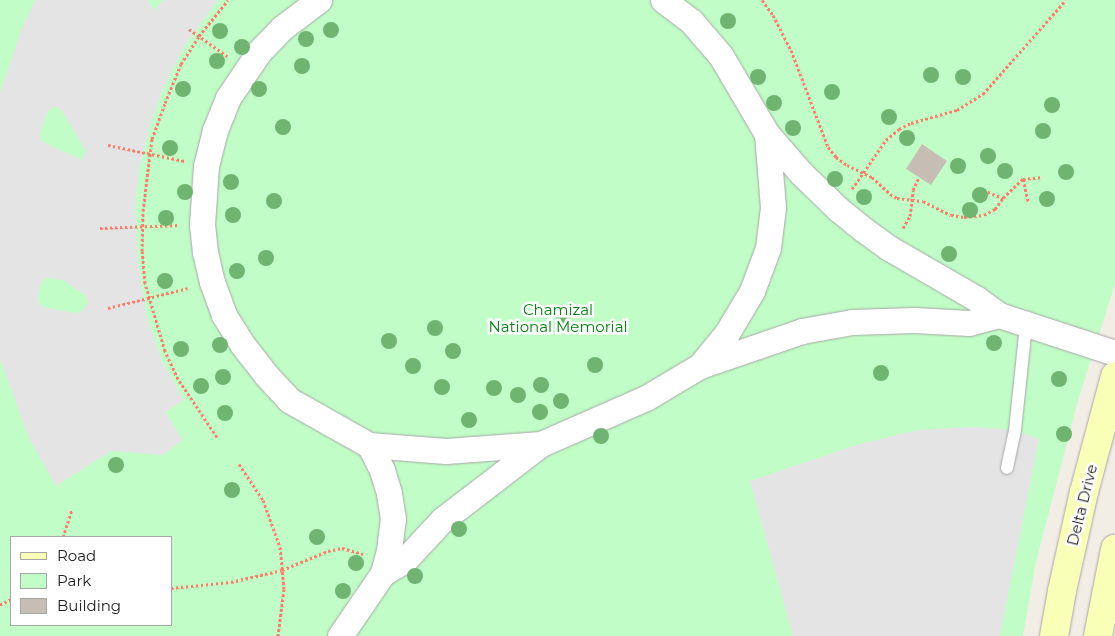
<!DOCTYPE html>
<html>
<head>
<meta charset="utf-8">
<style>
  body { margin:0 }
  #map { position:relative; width:1115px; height:636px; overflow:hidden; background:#f2eee6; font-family:Montserrat,sans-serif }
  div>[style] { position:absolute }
  .park>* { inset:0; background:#c1fec7 }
  .parking>* { inset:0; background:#e4e4e4 }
  .building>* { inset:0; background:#c6beb5 }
  .path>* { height:3px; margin-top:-1.5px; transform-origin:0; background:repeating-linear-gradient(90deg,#ff7c6a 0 2.5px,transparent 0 5px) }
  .roads { filter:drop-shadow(0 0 1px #a7a7a7) drop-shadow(0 0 1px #a7a7a7) }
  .lane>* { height:12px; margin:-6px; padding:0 6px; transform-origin:6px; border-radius:6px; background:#fff }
  .street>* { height:25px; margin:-12.5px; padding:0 12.5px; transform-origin:12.5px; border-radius:12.5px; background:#fff }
  .secondary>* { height:28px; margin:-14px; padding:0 14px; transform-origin:14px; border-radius:14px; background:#faffb7 }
  .trees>* { width:16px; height:16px; margin:-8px; border-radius:50%; background:#6fb470 }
  span { translate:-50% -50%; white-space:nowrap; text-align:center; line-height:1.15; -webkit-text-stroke:5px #fff; paint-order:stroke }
  .park-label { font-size:15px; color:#03850f }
  .street-label { font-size:15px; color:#202020 }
  .legend { position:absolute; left:10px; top:536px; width:162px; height:90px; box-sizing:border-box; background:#fff; border:1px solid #a6a6a6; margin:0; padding:6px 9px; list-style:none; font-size:15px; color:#202020 }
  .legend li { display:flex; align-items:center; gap:10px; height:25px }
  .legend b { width:25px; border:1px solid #a6a6a6 }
</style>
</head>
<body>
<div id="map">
  <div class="park">
    <div style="clip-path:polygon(evenodd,0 0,1115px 0,1115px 284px,1078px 401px,1036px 562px,1023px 636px,0 636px,0 0,11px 537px,171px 537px,171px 625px,11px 625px,11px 537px)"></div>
  </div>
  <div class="parking">
    <div style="clip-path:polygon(evenodd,35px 0,147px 0,155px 10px,163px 0,218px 0,184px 47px,162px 91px,150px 125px,140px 166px,135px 206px,138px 262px,147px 317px,162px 361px,184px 400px,165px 412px,183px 440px,163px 455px,111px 451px,56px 486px,29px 438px,0 359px,0 93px,21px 31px,35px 0,57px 107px,62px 111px,86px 151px,82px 160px,41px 141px,40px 134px,47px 113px,51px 108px,57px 107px,35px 0,45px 278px,63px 280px,86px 296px,88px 303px,83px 310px,76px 313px,46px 308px,40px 305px,38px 300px,40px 285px,45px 278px)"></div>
    <div style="clip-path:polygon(972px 427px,1015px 430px,1039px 439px,1000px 636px,793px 636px,750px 481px,856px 445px,918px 430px)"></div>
  </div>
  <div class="building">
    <div style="clip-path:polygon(922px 144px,947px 161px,931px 185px,906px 169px)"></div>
  </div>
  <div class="path">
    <div style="left:762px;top:0;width:19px;rotate:54deg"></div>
    <div style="left:773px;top:15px;width:39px;rotate:63deg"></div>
    <div style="left:791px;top:50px;width:104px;rotate:69.1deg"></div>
    <div style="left:828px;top:147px;width:13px;rotate:51deg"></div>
    <div style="left:836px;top:157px;width:14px;rotate:36deg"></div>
    <div style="left:847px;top:165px;width:28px;rotate:26deg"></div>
    <div style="left:872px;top:177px;width:25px;rotate:43deg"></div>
    <div style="left:890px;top:194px;width:8px;rotate:30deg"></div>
    <div style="left:897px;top:198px;width:26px;rotate:7deg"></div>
    <div style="left:923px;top:201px;width:31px;rotate:27deg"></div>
    <div style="left:951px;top:215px;width:13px;rotate:9deg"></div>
    <div style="left:964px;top:217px;width:20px;rotate:-6deg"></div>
    <div style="left:984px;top:215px;width:13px;rotate:-29deg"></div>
    <div style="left:995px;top:209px;width:14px;rotate:-54deg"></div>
    <div style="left:1003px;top:198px;width:28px;rotate:-44deg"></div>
    <div style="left:1023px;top:179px;width:20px;rotate:-6deg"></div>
    <div style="left:189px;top:29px;width:47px;rotate:35.4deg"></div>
    <div style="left:108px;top:145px;width:78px;rotate:11.9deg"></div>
    <div style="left:1023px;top:179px;width:23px;rotate:77deg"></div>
    <div style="left:852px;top:189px;width:60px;rotate:-55.2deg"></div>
    <div style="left:886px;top:140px;width:17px;rotate:-40deg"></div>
    <div style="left:899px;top:129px;width:13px;rotate:-27deg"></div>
    <div style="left:911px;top:123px;width:48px;rotate:-15.8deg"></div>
    <div style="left:957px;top:110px;width:31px;rotate:-32deg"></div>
    <div style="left:983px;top:94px;width:125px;rotate:-48.6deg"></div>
    <div style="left:983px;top:190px;width:22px;rotate:22deg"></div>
    <div style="left:100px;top:228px;width:79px;rotate:-2.2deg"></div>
    <div style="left:903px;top:228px;width:14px;rotate:-60deg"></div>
    <div style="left:910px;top:216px;width:26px;rotate:-83deg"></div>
    <div style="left:913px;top:190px;width:14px;rotate:-65deg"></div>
    <div style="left:108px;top:308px;width:82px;rotate:-14deg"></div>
    <div style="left:217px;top:437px;width:70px;rotate:-123.9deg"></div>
    <div style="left:178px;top:379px;width:31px;rotate:-115deg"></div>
    <div style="left:165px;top:351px;width:71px;rotate:-106.4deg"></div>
    <div style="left:145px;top:283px;width:32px;rotate:-95deg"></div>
    <div style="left:142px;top:251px;width:40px;rotate:-88.6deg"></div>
    <div style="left:143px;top:211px;width:73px;rotate:-82.9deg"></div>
    <div style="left:152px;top:139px;width:38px;rotate:-70deg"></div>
    <div style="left:165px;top:103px;width:42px;rotate:-67.7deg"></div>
    <div style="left:181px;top:64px;width:33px;rotate:-57deg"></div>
    <div style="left:199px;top:36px;width:46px;rotate:-51.1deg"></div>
    <div style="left:239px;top:464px;width:43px;rotate:56.3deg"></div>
    <div style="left:263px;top:500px;width:50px;rotate:70.1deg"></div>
    <div style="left:280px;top:547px;width:42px;rotate:84.6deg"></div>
    <div style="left:284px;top:589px;width:47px;rotate:97.3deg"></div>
    <div style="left:63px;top:537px;width:29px;rotate:-72deg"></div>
    <div style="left:171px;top:588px;width:60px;rotate:-5.7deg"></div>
    <div style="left:231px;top:582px;width:52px;rotate:-13.2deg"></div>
    <div style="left:282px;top:570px;width:50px;rotate:-22.4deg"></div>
    <div style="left:328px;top:551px;width:14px;rotate:-12deg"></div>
    <div style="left:342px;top:548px;width:22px;rotate:16deg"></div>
    <div style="left:0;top:605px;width:13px;rotate:-29deg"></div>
  </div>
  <div class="roads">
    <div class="lane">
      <div style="left:1007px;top:468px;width:39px;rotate:-78deg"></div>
      <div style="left:1015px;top:430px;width:105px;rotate:-84deg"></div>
    </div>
    <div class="street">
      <div style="left:319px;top:0;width:46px;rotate:142.9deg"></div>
      <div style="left:282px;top:28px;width:33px;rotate:134deg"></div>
      <div style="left:259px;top:52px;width:55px;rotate:124deg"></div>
      <div style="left:228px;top:98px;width:35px;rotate:112deg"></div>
      <div style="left:215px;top:130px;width:37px;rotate:104deg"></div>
      <div style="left:206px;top:166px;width:58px;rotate:93.9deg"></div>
      <div style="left:202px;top:224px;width:28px;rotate:84deg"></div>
      <div style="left:205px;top:252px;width:31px;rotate:77deg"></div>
      <div style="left:212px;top:282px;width:35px;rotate:70deg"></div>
      <div style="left:224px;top:315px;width:34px;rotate:58deg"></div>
      <div style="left:242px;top:344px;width:39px;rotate:52deg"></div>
      <div style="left:266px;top:375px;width:34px;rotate:47deg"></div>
      <div style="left:289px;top:400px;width:92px;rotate:29.4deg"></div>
      <div style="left:369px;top:445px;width:77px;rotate:4.5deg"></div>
      <div style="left:446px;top:451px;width:95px;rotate:-4.2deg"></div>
      <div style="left:541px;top:444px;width:115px;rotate:-23.7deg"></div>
      <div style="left:646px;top:398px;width:63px;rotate:-30.7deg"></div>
      <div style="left:700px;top:366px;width:43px;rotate:-50.7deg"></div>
      <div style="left:727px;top:333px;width:49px;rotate:-59.2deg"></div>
      <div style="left:752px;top:291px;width:46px;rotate:-69.6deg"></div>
      <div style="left:768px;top:248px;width:41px;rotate:-83deg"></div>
      <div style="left:773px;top:207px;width:73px;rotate:-94.7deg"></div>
      <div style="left:663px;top:0;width:35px;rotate:37deg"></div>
      <div style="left:691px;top:21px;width:46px;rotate:49.4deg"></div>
      <div style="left:721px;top:56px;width:91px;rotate:59.5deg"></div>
      <div style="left:767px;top:134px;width:52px;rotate:48.9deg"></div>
      <div style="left:801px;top:173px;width:52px;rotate:44.2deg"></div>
      <div style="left:838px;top:209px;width:33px;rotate:39deg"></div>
      <div style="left:864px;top:230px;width:31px;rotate:36deg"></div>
      <div style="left:889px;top:248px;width:102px;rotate:30.1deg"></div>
      <div style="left:977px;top:299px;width:27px;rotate:36deg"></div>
      <div style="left:999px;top:315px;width:122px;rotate:18.1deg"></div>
      <div style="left:700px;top:366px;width:108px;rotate:-18.9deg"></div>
      <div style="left:802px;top:331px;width:51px;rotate:-10.2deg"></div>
      <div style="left:852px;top:322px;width:62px;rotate:-1.8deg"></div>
      <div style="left:914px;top:320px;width:55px;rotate:3.1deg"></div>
      <div style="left:969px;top:323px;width:31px;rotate:-15deg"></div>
      <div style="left:383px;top:573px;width:24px;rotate:-30deg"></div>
      <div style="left:404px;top:561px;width:56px;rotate:-47.2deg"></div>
      <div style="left:442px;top:520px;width:125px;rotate:-37.5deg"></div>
      <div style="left:340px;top:636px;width:76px;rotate:-55.7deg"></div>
      <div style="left:383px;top:573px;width:24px;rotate:-75deg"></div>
      <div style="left:389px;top:550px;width:31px;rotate:-83deg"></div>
      <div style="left:393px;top:519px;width:26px;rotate:-99deg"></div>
      <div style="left:389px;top:493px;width:24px;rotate:-107deg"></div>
      <div style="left:382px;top:470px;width:28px;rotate:-117deg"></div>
    </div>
    <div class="secondary">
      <div style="left:1054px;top:636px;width:46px;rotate:-79.9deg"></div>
      <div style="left:1062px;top:591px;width:101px;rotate:-77.5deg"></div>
      <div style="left:1084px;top:492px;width:120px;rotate:-75deg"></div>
      <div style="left:1098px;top:636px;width:89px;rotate:-78.9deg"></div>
    </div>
  </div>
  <div class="trees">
    <div style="left:728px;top:21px"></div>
    <div style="left:331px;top:30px"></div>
    <div style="left:220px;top:31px"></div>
    <div style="left:306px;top:39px"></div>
    <div style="left:242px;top:47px"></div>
    <div style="left:217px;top:61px"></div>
    <div style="left:302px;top:66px"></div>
    <div style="left:931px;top:75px"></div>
    <div style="left:758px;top:77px"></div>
    <div style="left:963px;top:77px"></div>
    <div style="left:183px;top:89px"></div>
    <div style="left:259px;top:89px"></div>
    <div style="left:832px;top:92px"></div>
    <div style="left:774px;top:103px"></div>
    <div style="left:1052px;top:105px"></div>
    <div style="left:889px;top:117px"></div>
    <div style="left:283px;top:127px"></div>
    <div style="left:793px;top:128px"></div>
    <div style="left:1043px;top:131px"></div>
    <div style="left:907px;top:138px"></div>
    <div style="left:170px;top:148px"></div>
    <div style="left:988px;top:156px"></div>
    <div style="left:958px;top:166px"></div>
    <div style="left:1005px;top:171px"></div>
    <div style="left:1066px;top:172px"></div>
    <div style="left:835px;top:179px"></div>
    <div style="left:231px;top:182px"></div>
    <div style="left:185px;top:192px"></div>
    <div style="left:980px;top:195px"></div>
    <div style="left:864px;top:197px"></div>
    <div style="left:1047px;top:199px"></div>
    <div style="left:274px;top:201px"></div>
    <div style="left:970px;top:210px"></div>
    <div style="left:233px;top:215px"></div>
    <div style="left:166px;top:218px"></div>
    <div style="left:949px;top:254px"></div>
    <div style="left:266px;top:258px"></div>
    <div style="left:237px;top:271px"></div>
    <div style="left:165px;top:281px"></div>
    <div style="left:563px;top:320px"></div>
    <div style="left:435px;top:328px"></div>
    <div style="left:389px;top:341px"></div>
    <div style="left:994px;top:343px"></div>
    <div style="left:220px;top:345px"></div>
    <div style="left:181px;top:349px"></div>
    <div style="left:453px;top:351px"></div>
    <div style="left:595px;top:365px"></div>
    <div style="left:413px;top:366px"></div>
    <div style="left:881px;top:373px"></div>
    <div style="left:223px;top:377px"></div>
    <div style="left:1059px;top:379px"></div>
    <div style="left:541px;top:385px"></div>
    <div style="left:201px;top:386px"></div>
    <div style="left:442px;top:387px"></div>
    <div style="left:494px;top:388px"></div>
    <div style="left:518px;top:395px"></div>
    <div style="left:561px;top:401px"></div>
    <div style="left:540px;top:412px"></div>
    <div style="left:225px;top:413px"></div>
    <div style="left:469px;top:420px"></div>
    <div style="left:1064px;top:434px"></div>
    <div style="left:601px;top:436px"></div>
    <div style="left:116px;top:465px"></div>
    <div style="left:232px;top:490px"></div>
    <div style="left:459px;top:529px"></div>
    <div style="left:317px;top:537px"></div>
    <div style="left:356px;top:563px"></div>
    <div style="left:415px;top:576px"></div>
    <div style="left:343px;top:591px"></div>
  </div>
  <div class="park-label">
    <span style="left:558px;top:318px">Chamizal<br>National Memorial</span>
  </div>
  <div class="street-label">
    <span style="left:1082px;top:505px;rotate:-76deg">Delta Drive</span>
  </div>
  <ul class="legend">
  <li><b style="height:6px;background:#faffb7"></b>Road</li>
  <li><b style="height:14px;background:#c1fec7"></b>Park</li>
  <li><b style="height:14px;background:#c6beb5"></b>Building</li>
  </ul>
</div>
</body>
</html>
